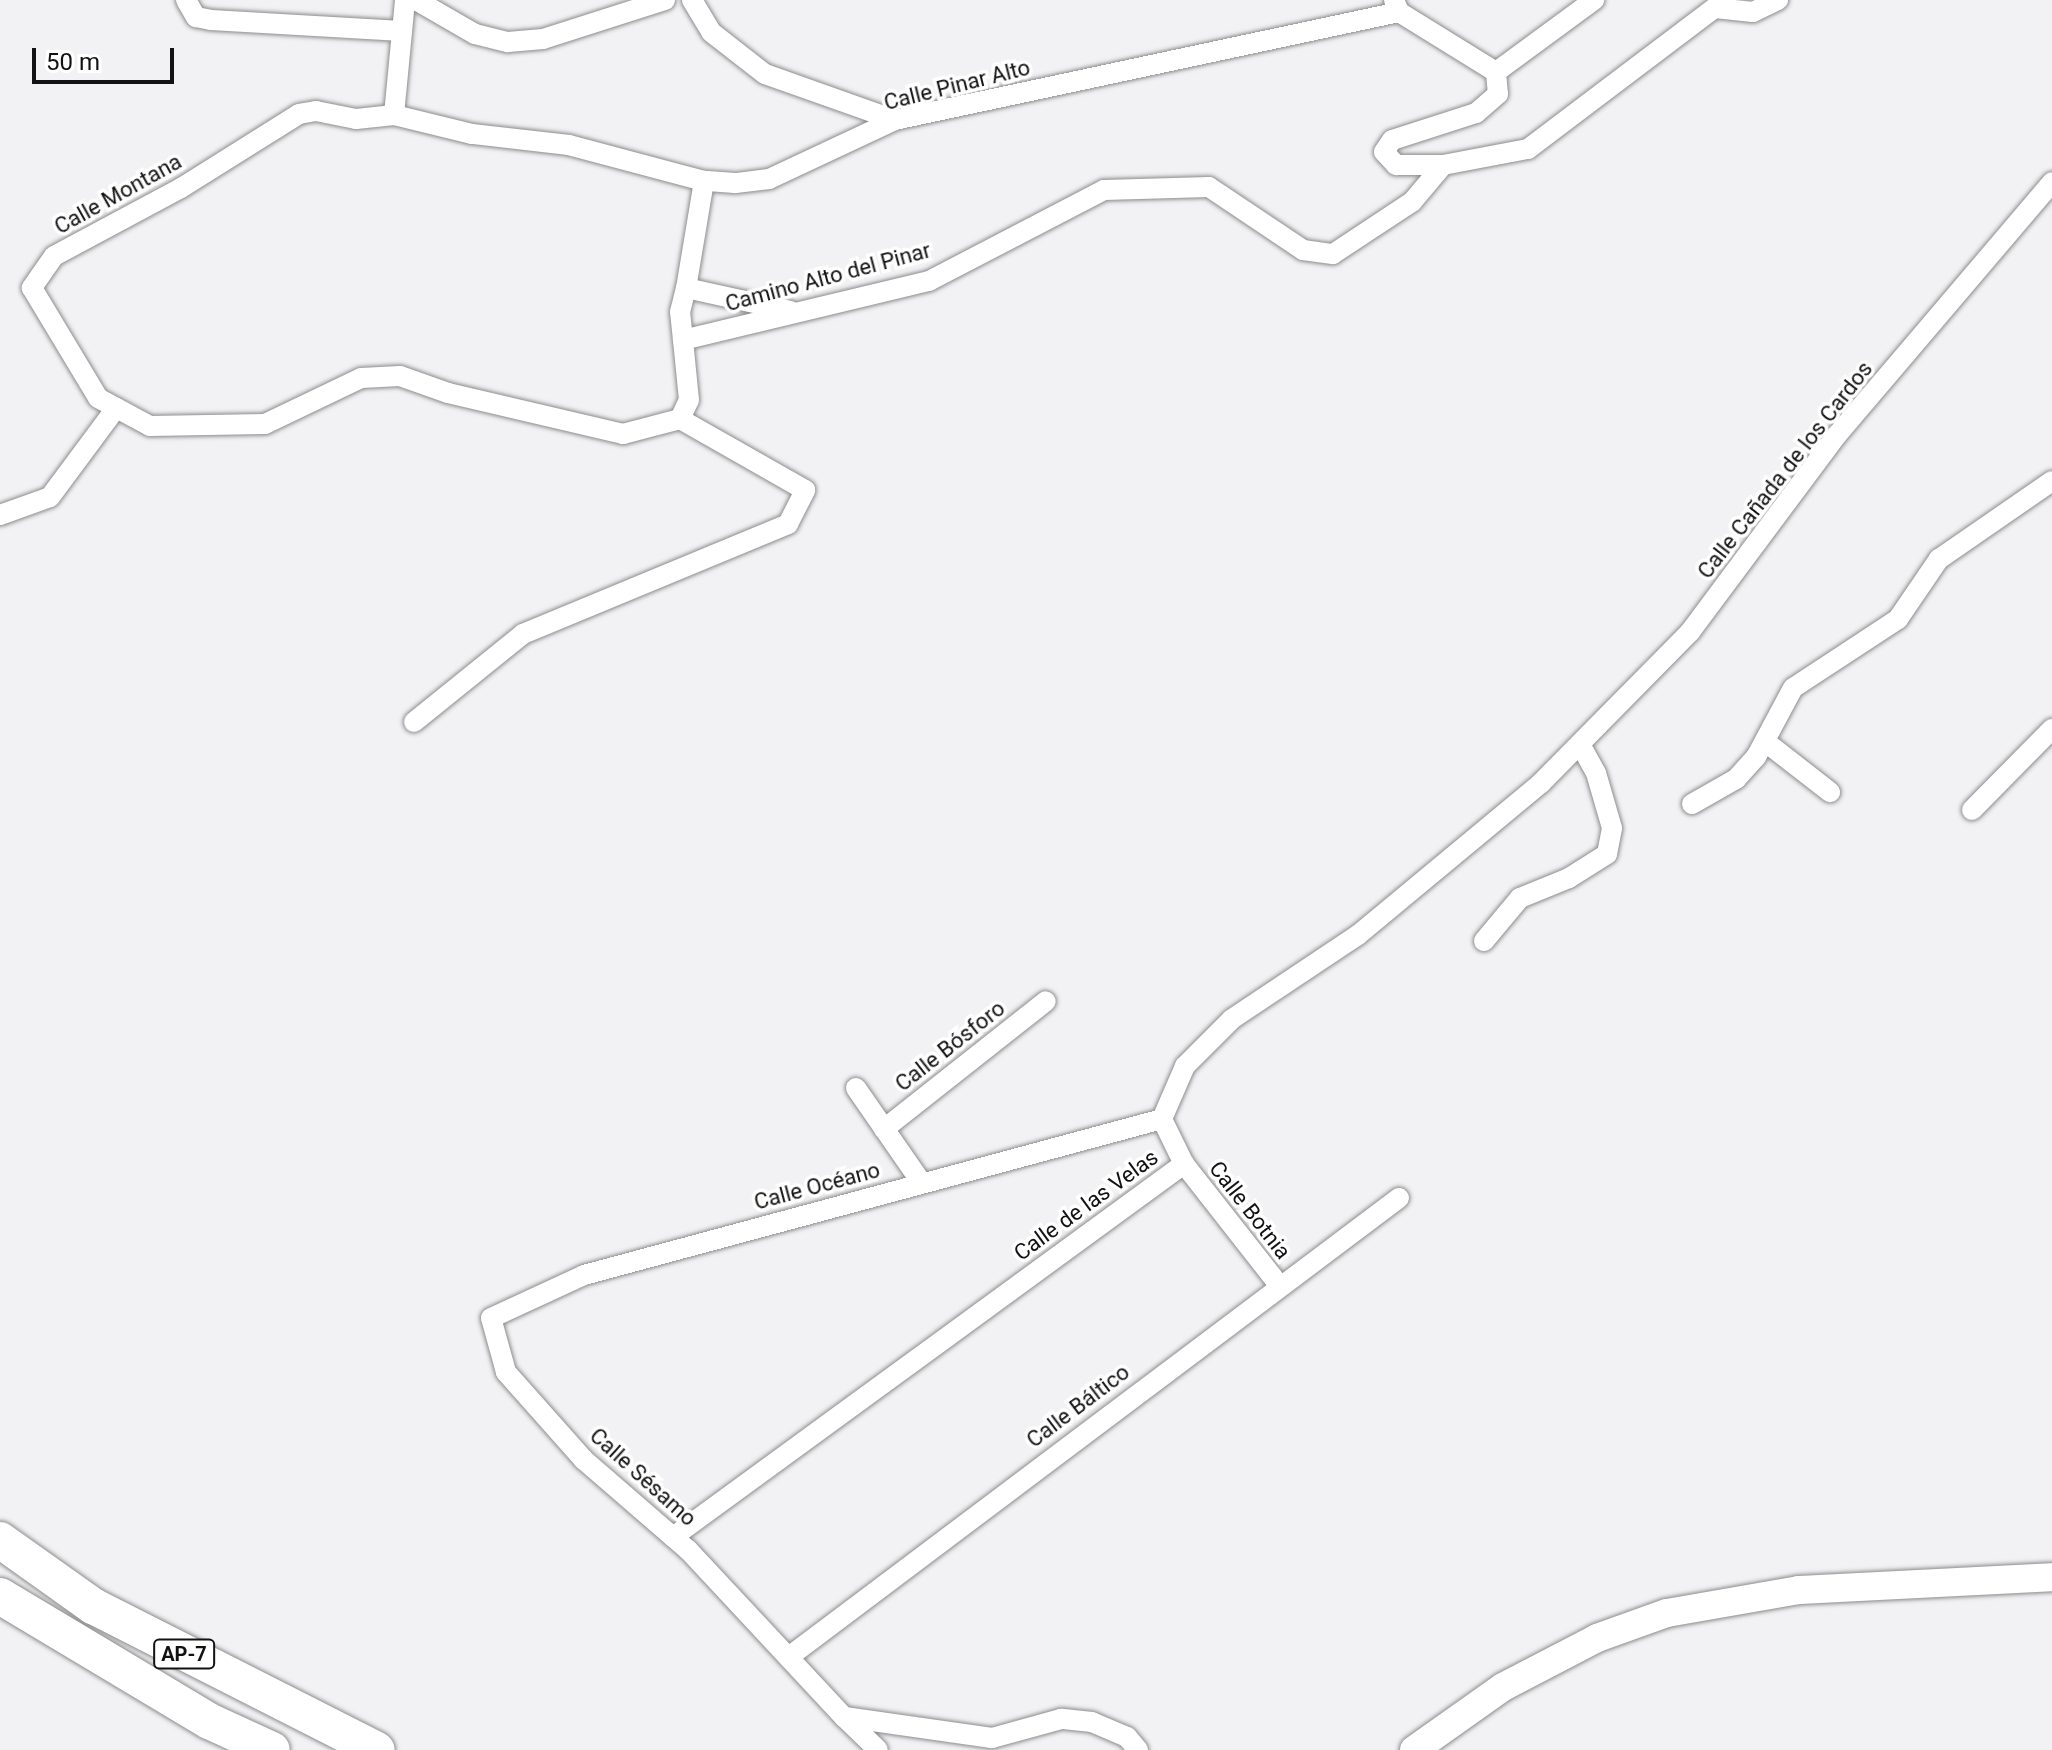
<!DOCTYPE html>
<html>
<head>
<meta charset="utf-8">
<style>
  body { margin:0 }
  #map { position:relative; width:2052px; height:1750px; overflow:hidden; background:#f2f2f4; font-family:Roboto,sans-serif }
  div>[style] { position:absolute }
  .roads { filter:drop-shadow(0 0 2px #8c8c8e) drop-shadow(0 0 2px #8c8c8e) }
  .minor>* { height:20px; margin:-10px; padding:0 10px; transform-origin:10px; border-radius:10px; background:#fff }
  .secondary>* { height:28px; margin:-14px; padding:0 14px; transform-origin:14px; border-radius:14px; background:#fff }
  .motorway>* { height:36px; margin:-18px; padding:0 18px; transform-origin:18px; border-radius:18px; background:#fff }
  span { translate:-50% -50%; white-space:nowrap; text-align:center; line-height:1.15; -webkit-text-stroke:7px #fff; paint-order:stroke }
  .shield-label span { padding:2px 6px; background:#fff; border:2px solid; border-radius:6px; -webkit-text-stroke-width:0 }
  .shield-label { font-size:20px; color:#121213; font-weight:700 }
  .street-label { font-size:22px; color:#121213 }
  .scale { position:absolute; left:32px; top:48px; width:142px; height:36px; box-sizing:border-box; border:4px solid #121213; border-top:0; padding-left:10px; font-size:24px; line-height:28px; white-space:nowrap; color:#121213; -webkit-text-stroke:6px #fff; paint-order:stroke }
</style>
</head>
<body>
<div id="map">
  <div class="roads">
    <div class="minor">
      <div style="left:186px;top:0;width:20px;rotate:60deg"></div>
      <div style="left:196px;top:17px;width:15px;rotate:11deg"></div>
      <div style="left:211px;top:20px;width:191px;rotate:3.3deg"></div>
      <div style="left:416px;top:0;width:68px;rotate:30deg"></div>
      <div style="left:475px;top:34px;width:34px;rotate:14deg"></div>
      <div style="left:508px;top:42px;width:35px;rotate:-5deg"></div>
      <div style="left:543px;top:39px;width:128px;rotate:-17.7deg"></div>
      <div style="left:692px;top:0;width:37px;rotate:59deg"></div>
      <div style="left:711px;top:32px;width:68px;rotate:37.9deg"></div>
      <div style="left:765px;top:74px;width:138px;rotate:19.5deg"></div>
      <div style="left:1394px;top:0;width:13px;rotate:67deg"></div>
      <div style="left:1399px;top:12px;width:114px;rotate:31.7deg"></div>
      <div style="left:1496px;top:72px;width:22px;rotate:85deg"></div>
      <div style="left:1498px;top:94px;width:29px;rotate:139deg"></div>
      <div style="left:1476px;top:113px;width:88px;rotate:162.2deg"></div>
      <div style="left:1392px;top:140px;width:14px;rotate:124deg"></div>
      <div style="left:1384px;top:152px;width:18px;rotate:47deg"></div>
      <div style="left:1396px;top:165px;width:47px"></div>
      <div style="left:1443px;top:165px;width:86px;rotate:-10.7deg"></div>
      <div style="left:1528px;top:149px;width:247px;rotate:-37.1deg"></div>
      <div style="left:1715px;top:8px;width:38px;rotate:6deg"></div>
      <div style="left:1753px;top:12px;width:28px;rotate:-26deg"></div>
      <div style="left:1399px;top:12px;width:515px;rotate:167.91deg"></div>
      <div style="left:895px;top:120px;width:139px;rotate:154.9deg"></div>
      <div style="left:769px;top:179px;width:34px;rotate:173deg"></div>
      <div style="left:735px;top:183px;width:31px;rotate:-176deg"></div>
      <div style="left:704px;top:181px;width:140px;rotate:-165.1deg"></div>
      <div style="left:569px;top:145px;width:98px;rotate:-173.5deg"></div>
      <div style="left:472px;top:134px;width:80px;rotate:-166.3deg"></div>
      <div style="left:394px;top:115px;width:38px;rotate:174deg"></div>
      <div style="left:356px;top:119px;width:41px;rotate:-168.7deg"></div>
      <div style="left:316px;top:111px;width:17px;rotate:170deg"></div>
      <div style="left:299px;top:114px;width:139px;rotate:147.9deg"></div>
      <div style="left:181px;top:188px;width:144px;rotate:151.8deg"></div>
      <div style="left:54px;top:256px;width:39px;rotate:125deg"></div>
      <div style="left:32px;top:288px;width:128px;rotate:59deg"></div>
      <div style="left:98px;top:398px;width:59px;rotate:28.3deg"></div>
      <div style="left:150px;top:426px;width:115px;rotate:-1deg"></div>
      <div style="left:265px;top:424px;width:106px;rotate:-25.6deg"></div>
      <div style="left:361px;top:378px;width:39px;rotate:-3deg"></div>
      <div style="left:400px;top:376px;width:51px;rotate:19.5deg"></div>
      <div style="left:448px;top:393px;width:180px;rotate:13.2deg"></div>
      <div style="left:623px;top:434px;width:59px;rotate:-14.7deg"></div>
      <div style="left:680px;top:419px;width:21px;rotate:-65deg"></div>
      <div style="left:689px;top:400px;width:60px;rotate:-95.7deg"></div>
      <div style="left:683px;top:340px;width:253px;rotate:-13.5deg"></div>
      <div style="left:929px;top:281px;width:197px;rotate:-27.5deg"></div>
      <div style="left:1104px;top:190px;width:105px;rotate:-1.6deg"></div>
      <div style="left:1209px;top:187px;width:113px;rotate:33.8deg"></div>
      <div style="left:1303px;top:250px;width:30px;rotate:8deg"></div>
      <div style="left:1333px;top:254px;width:95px;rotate:-33.4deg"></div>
      <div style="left:1412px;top:202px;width:48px;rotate:-50deg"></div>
      <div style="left:1496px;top:72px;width:122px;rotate:-36.3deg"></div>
      <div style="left:394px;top:115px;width:116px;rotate:-84.5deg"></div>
      <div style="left:704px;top:181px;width:109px;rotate:99.5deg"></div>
      <div style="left:686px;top:288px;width:107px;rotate:12.4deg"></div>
      <div style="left:683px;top:340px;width:28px;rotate:-96deg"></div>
      <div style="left:680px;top:312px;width:25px;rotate:-76deg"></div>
      <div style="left:0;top:515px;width:53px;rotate:-19.8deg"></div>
      <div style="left:50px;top:497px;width:111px;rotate:-53.4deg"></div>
      <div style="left:414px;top:722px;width:140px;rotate:-38.9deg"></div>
      <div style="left:523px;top:634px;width:287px;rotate:-22.5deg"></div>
      <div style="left:788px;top:524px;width:38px;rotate:-63deg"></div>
      <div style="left:805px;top:490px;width:144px;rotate:-150.4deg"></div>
      <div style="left:1767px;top:743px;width:80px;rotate:37.9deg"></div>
      <div style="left:1692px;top:804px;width:51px;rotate:-29.6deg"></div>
      <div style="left:1736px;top:779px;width:30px;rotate:-48deg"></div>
      <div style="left:1756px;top:757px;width:78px;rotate:-61.8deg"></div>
      <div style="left:1793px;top:688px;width:126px;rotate:-33.3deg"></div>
      <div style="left:1898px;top:619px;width:73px;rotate:-55.7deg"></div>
      <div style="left:1939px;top:559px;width:137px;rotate:-34.6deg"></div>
      <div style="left:1972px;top:810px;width:114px;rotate:-45.4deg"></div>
      <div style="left:1484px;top:941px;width:56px;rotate:-50.1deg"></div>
      <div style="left:1520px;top:898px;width:53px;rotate:-22.2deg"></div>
      <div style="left:1569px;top:878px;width:45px;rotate:-32.3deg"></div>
      <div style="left:1607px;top:854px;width:26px;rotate:-79deg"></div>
      <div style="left:1612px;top:828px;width:57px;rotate:-106.2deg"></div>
      <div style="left:1596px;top:773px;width:33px;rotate:-119deg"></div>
      <div style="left:856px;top:1088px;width:114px;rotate:55.3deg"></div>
      <div style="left:884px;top:1129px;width:206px;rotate:-38.3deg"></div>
      <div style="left:1279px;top:1285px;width:154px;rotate:-128.1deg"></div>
      <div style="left:1184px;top:1164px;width:50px;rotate:-116.1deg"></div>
      <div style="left:1162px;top:1119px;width:58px;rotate:-66.5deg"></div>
      <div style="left:1185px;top:1066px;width:66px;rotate:-45deg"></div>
      <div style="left:1232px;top:1019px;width:151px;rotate:-33.7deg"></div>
      <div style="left:1358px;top:935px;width:238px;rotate:-39.7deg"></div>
      <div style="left:1541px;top:783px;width:212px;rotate:-45.4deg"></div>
      <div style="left:1690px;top:632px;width:246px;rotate:-53.3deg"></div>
      <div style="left:1837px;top:435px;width:332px;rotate:-49.6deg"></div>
      <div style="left:673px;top:1537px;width:633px;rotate:-36.13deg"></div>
      <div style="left:790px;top:1656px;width:762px;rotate:-36.95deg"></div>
      <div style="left:844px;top:1717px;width:47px;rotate:44.1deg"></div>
      <div style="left:1138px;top:1750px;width:17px;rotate:-130deg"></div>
      <div style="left:1127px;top:1737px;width:38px;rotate:-157deg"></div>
      <div style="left:1092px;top:1722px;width:31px;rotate:-174deg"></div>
      <div style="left:1061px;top:1719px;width:72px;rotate:164.6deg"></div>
      <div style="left:992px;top:1738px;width:149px;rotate:-171.9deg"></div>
      <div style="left:844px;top:1717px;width:229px;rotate:-133deg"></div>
      <div style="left:688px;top:1550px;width:138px;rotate:-139.1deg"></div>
      <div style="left:584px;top:1460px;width:118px;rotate:-131.6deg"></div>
      <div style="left:506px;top:1372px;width:56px;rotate:-105.5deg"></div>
      <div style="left:491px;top:1318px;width:102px;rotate:-24.8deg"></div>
      <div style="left:584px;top:1275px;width:599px;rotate:-15.1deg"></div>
    </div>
    <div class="secondary">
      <div style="left:1414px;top:1750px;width:109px;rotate:-35.3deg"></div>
      <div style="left:1503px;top:1687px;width:106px;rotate:-27.5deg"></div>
      <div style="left:1597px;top:1638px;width:74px;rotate:-19.7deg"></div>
      <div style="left:1667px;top:1613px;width:134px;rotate:-9.9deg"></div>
      <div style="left:1799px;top:1590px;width:253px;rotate:-2.9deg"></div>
    </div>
    <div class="motorway">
      <div style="left:0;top:1540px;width:114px;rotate:35.4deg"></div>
      <div style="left:93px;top:1606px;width:318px;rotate:26.9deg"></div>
      <div style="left:0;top:1596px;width:244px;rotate:30.9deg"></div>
      <div style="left:209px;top:1721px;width:69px;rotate:24.7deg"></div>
    </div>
  </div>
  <div class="shield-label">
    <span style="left:184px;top:1654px">AP-7</span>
  </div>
  <div class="street-label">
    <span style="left:957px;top:85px;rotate:-14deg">Calle Pinar Alto</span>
    <span style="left:118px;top:194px;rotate:-29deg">Calle Montana</span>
    <span style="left:828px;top:277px;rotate:-15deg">Camino Alto del Pinar</span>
    <span style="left:1785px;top:470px;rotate:-52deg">Calle Cañada de los Cardos</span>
    <span style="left:950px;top:1046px;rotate:-38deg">Calle Bósforo</span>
    <span style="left:817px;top:1186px;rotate:-15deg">Calle Océano</span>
    <span style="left:1086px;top:1205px;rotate:-36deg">Calle de las Velas</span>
    <span style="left:1250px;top:1210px;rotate:52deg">Calle Botnia</span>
    <span style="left:1078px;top:1406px;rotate:-37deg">Calle Báltico</span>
    <span style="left:643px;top:1477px;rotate:42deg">Calle Sésamo</span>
  </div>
  <div class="scale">50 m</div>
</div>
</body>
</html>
